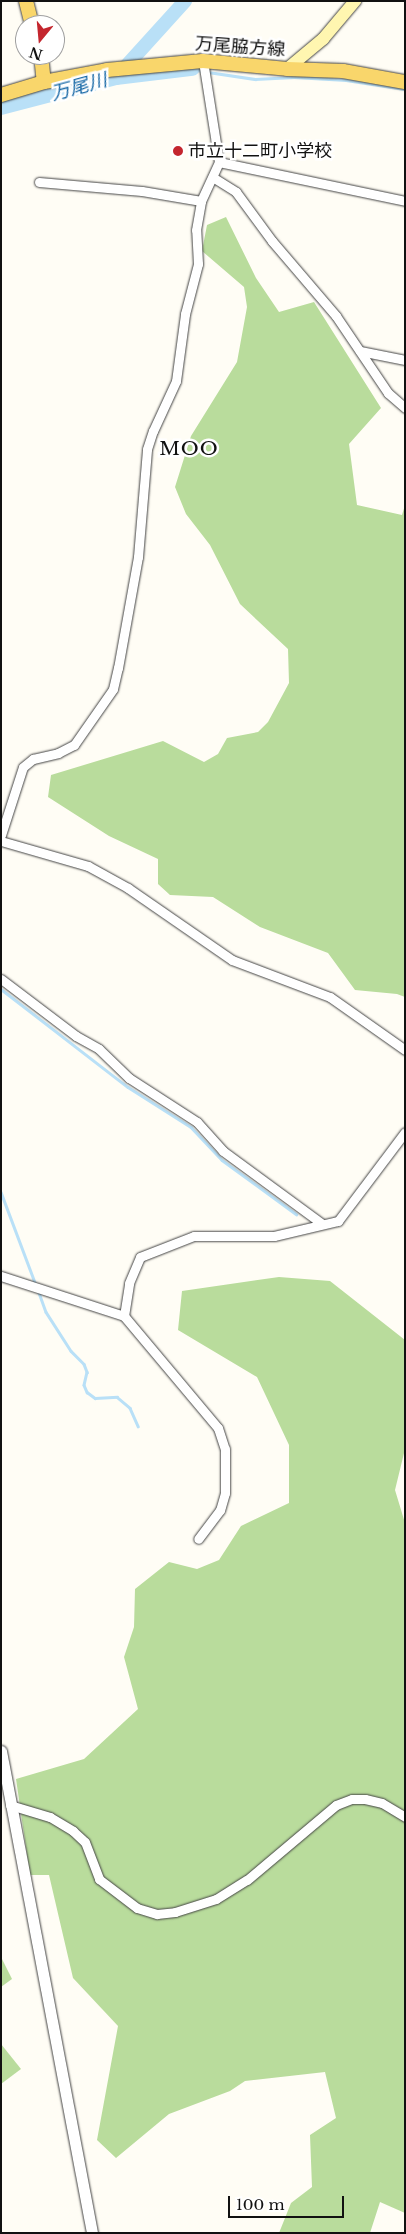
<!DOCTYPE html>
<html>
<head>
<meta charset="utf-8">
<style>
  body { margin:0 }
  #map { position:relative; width:406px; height:2234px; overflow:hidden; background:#fffdf5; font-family:"Libre Baskerville","Noto Sans JP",serif }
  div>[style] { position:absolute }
  .forest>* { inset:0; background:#b9dc9c }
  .stream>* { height:2.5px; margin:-1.25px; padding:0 1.25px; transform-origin:1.25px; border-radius:1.25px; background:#b9e0f7 }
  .river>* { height:14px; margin:-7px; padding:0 7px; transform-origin:7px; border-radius:7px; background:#b9e0f7 }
  .roads { filter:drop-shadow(0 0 1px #444) drop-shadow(0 0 1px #444) }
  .minor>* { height:9px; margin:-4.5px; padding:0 4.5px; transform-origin:4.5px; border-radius:4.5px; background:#fff }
  .tertiary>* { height:11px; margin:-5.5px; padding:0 5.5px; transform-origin:5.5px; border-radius:5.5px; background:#fff }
  .secondary>* { height:12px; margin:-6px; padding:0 6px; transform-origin:6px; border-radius:6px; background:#fff6b0 }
  .primary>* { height:14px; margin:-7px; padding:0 7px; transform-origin:7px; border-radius:7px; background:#f9d66b }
  .dots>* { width:14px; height:14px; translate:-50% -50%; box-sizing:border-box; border:2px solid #fff; border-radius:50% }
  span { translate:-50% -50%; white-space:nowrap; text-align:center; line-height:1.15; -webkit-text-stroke:5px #fff; paint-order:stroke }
  .street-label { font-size:18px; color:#111 }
  .poi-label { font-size:18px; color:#111 }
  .left { translate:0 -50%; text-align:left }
  .water-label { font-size:19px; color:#1768a6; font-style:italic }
  .neighbourhood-label { font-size:19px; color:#111; letter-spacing:1px }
  .frame { position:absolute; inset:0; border:2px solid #111; pointer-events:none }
  .north { position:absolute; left:15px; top:15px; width:50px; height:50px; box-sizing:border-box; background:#fff; border:1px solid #a0a0a0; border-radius:50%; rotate:197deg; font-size:14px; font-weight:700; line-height:20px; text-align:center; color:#111 }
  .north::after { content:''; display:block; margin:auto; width:18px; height:22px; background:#c4262e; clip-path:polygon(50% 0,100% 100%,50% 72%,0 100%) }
  .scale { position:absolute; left:228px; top:2196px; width:116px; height:22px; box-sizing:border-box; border:2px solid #111; border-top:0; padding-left:6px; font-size:15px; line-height:18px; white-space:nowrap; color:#111; -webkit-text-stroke:4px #fff; paint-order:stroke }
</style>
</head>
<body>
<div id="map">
  <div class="forest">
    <div style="clip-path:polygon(226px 217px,256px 278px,279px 312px,314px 302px,381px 408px,349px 444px,357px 505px,402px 515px,405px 505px,405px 997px,397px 994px,355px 990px,328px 953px,260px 927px,213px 897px,170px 895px,158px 884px,158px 859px,109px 836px,48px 797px,51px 775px,163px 741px,204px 762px,218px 754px,227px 738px,258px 732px,268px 722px,289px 683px,288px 649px,240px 604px,210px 545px,186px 514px,175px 487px,191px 436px,237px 362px,247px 307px,244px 287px,202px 251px,207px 225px)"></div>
    <div style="clip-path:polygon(279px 1277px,330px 1281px,405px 1340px,405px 1449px,395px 1490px,405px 1523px,405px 2213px,380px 2202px,370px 2233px,279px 2233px,291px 2203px,312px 2187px,310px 2135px,336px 2118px,325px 2072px,245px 2081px,230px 2091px,169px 2114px,116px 2158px,97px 2140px,118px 2026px,73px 1978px,49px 1875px,30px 1875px,16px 1779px,84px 1759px,138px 1709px,124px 1657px,134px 1627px,135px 1589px,169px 1562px,197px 1569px,219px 1560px,241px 1526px,289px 1503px,289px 1445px,257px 1377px,178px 1330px,182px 1291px)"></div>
    <div style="clip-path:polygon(1px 1957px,12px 1979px,1px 1987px)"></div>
    <div style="clip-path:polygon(1px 2044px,21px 2069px,1px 2084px)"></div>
  </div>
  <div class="stream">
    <div style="left:192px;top:69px;width:10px;rotate:11deg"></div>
    <div style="left:208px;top:72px;width:48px;rotate:8.5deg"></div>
    <div style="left:255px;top:79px;width:39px;rotate:-3deg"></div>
    <div style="left:294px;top:77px;width:52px;rotate:3.3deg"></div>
    <div style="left:346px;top:80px;width:60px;rotate:8.7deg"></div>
    <div style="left:1px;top:989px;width:160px;rotate:37.7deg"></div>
    <div style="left:128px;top:1087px;width:75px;rotate:32.4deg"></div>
    <div style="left:191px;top:1127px;width:45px;rotate:46.8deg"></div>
    <div style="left:222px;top:1160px;width:92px;rotate:36.1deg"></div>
    <div style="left:1px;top:1192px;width:99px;rotate:69.4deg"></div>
    <div style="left:38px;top:1290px;width:23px;rotate:70deg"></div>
    <div style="left:46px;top:1312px;width:46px;rotate:57.3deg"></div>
    <div style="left:71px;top:1351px;width:18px;rotate:45deg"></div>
    <div style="left:84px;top:1364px;width:9px;rotate:69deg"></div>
    <div style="left:87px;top:1372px;width:13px;rotate:103deg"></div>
    <div style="left:84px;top:1385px;width:8px;rotate:67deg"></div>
    <div style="left:87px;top:1392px;width:10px;rotate:37deg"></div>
    <div style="left:95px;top:1398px;width:22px;rotate:-3deg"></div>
    <div style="left:117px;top:1397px;width:17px;rotate:40deg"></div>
    <div style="left:130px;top:1408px;width:20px;rotate:66deg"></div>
  </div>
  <div class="river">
    <div style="left:118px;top:75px;width:100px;rotate:-47.8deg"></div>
    <div style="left:1px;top:108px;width:119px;rotate:-14.6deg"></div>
    <div style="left:116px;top:78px;width:77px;rotate:-6.8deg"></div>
  </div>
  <div class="roads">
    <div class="minor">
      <div style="left:219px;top:162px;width:190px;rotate:11.8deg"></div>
      <div style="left:214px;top:178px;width:26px;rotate:32deg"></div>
      <div style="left:236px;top:192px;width:61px;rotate:53.7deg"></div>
      <div style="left:272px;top:241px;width:99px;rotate:49.5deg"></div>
      <div style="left:336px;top:316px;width:93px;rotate:56deg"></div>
      <div style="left:388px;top:393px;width:23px;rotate:41deg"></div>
      <div style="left:39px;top:182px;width:103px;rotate:5deg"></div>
      <div style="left:142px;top:191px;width:60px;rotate:9.6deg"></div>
      <div style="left:360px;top:351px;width:46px;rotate:11.3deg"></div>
      <div style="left:1px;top:835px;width:71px;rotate:-72.1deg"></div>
      <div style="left:23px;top:767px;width:13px;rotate:-39deg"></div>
      <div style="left:33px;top:759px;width:26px;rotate:-13deg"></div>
      <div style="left:58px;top:753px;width:18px;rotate:-27deg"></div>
      <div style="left:74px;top:745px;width:68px;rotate:-55.1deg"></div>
      <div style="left:113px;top:689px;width:22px;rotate:-77deg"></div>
      <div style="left:118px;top:668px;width:113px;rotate:-79.8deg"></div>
      <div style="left:138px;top:557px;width:108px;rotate:-85.2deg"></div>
      <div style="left:147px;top:449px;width:19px;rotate:-72deg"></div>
      <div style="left:153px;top:431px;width:55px;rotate:-65.3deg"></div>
      <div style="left:176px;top:381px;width:68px;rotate:-82.3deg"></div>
      <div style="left:185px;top:314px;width:52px;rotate:-75.4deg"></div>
      <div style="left:198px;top:264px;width:34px;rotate:-93deg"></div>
      <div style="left:196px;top:230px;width:29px;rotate:-80deg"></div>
      <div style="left:201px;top:201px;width:43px;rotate:-65.2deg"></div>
      <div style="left:219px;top:162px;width:102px;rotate:-99deg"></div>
      <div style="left:1px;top:841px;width:91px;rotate:16deg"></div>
      <div style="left:88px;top:866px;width:46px;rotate:28.8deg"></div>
      <div style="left:128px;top:888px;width:126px;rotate:34.7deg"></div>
      <div style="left:232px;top:960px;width:105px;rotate:20.7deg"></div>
      <div style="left:330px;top:997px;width:92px;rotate:35.2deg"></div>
      <div style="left:1px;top:979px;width:94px;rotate:37.2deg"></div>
      <div style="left:76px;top:1036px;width:26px;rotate:29deg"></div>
      <div style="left:99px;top:1049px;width:42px;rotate:44deg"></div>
      <div style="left:129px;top:1078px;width:81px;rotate:32.9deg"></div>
      <div style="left:197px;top:1122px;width:39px;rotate:48deg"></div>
      <div style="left:223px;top:1151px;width:122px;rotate:36.3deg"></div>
      <div style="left:1px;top:1276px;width:129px;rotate:18deg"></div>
      <div style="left:124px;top:1316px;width:146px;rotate:50deg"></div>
      <div style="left:218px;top:1428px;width:22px;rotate:72deg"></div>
      <div style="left:225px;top:1449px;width:44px;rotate:90deg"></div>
      <div style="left:225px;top:1493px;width:18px;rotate:106deg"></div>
      <div style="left:220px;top:1510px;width:36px;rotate:127deg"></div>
      <div style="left:124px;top:1316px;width:33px;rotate:-81deg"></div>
      <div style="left:129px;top:1283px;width:28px;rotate:-67deg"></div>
      <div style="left:140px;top:1257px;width:58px;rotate:-21.3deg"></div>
      <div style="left:194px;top:1236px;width:80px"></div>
      <div style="left:274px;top:1236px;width:66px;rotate:-13.2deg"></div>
      <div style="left:338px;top:1221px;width:111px;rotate:-53deg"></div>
      <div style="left:10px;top:1805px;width:42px;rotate:16.7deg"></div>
      <div style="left:50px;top:1817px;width:27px;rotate:31deg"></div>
      <div style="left:73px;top:1831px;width:16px;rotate:43deg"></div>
      <div style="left:85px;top:1842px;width:40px;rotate:69deg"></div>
      <div style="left:99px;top:1879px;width:48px;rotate:37.3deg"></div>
      <div style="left:137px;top:1908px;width:21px;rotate:17deg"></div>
      <div style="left:157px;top:1914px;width:18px;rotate:-6deg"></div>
      <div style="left:175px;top:1912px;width:43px;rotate:-17.6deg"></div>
      <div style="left:216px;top:1899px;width:36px;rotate:-32deg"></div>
      <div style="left:247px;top:1880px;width:116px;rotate:-40.1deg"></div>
      <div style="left:336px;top:1805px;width:17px;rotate:-21deg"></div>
      <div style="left:352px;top:1799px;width:13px"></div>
      <div style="left:365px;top:1799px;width:17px;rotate:13deg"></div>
      <div style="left:382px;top:1803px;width:27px;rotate:31deg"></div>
    </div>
    <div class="tertiary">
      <div style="left:1px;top:1751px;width:491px;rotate:79.3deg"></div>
    </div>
    <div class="secondary">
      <div style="left:287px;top:69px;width:47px;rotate:-39.8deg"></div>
      <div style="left:323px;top:39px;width:50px;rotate:-49.9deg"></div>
    </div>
    <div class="primary">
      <div style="left:26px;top:1px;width:25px;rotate:76deg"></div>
      <div style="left:41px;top:55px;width:27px;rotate:84deg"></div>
      <div style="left:1px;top:95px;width:45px;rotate:-16.8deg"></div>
      <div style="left:44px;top:82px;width:64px;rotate:-10.8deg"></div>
      <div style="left:107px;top:70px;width:96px;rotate:-5.4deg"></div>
      <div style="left:203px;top:61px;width:84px;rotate:5.4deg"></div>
      <div style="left:287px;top:69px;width:56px;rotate:2deg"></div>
      <div style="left:343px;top:71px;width:63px;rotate:10.1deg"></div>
    </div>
  </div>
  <div class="dots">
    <div style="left:178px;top:151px;background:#c4262e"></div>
  </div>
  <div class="street-label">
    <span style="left:240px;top:47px;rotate:4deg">万尾脇方線</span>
  </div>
  <div class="poi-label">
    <span class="left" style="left:188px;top:151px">市立十二町小学校</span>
  </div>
  <div class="water-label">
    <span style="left:79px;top:87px;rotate:-15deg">万尾川</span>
  </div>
  <div class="neighbourhood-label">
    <span style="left:189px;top:449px">MOO</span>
  </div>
  <div class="frame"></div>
  <div class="north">N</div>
  <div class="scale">100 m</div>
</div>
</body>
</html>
